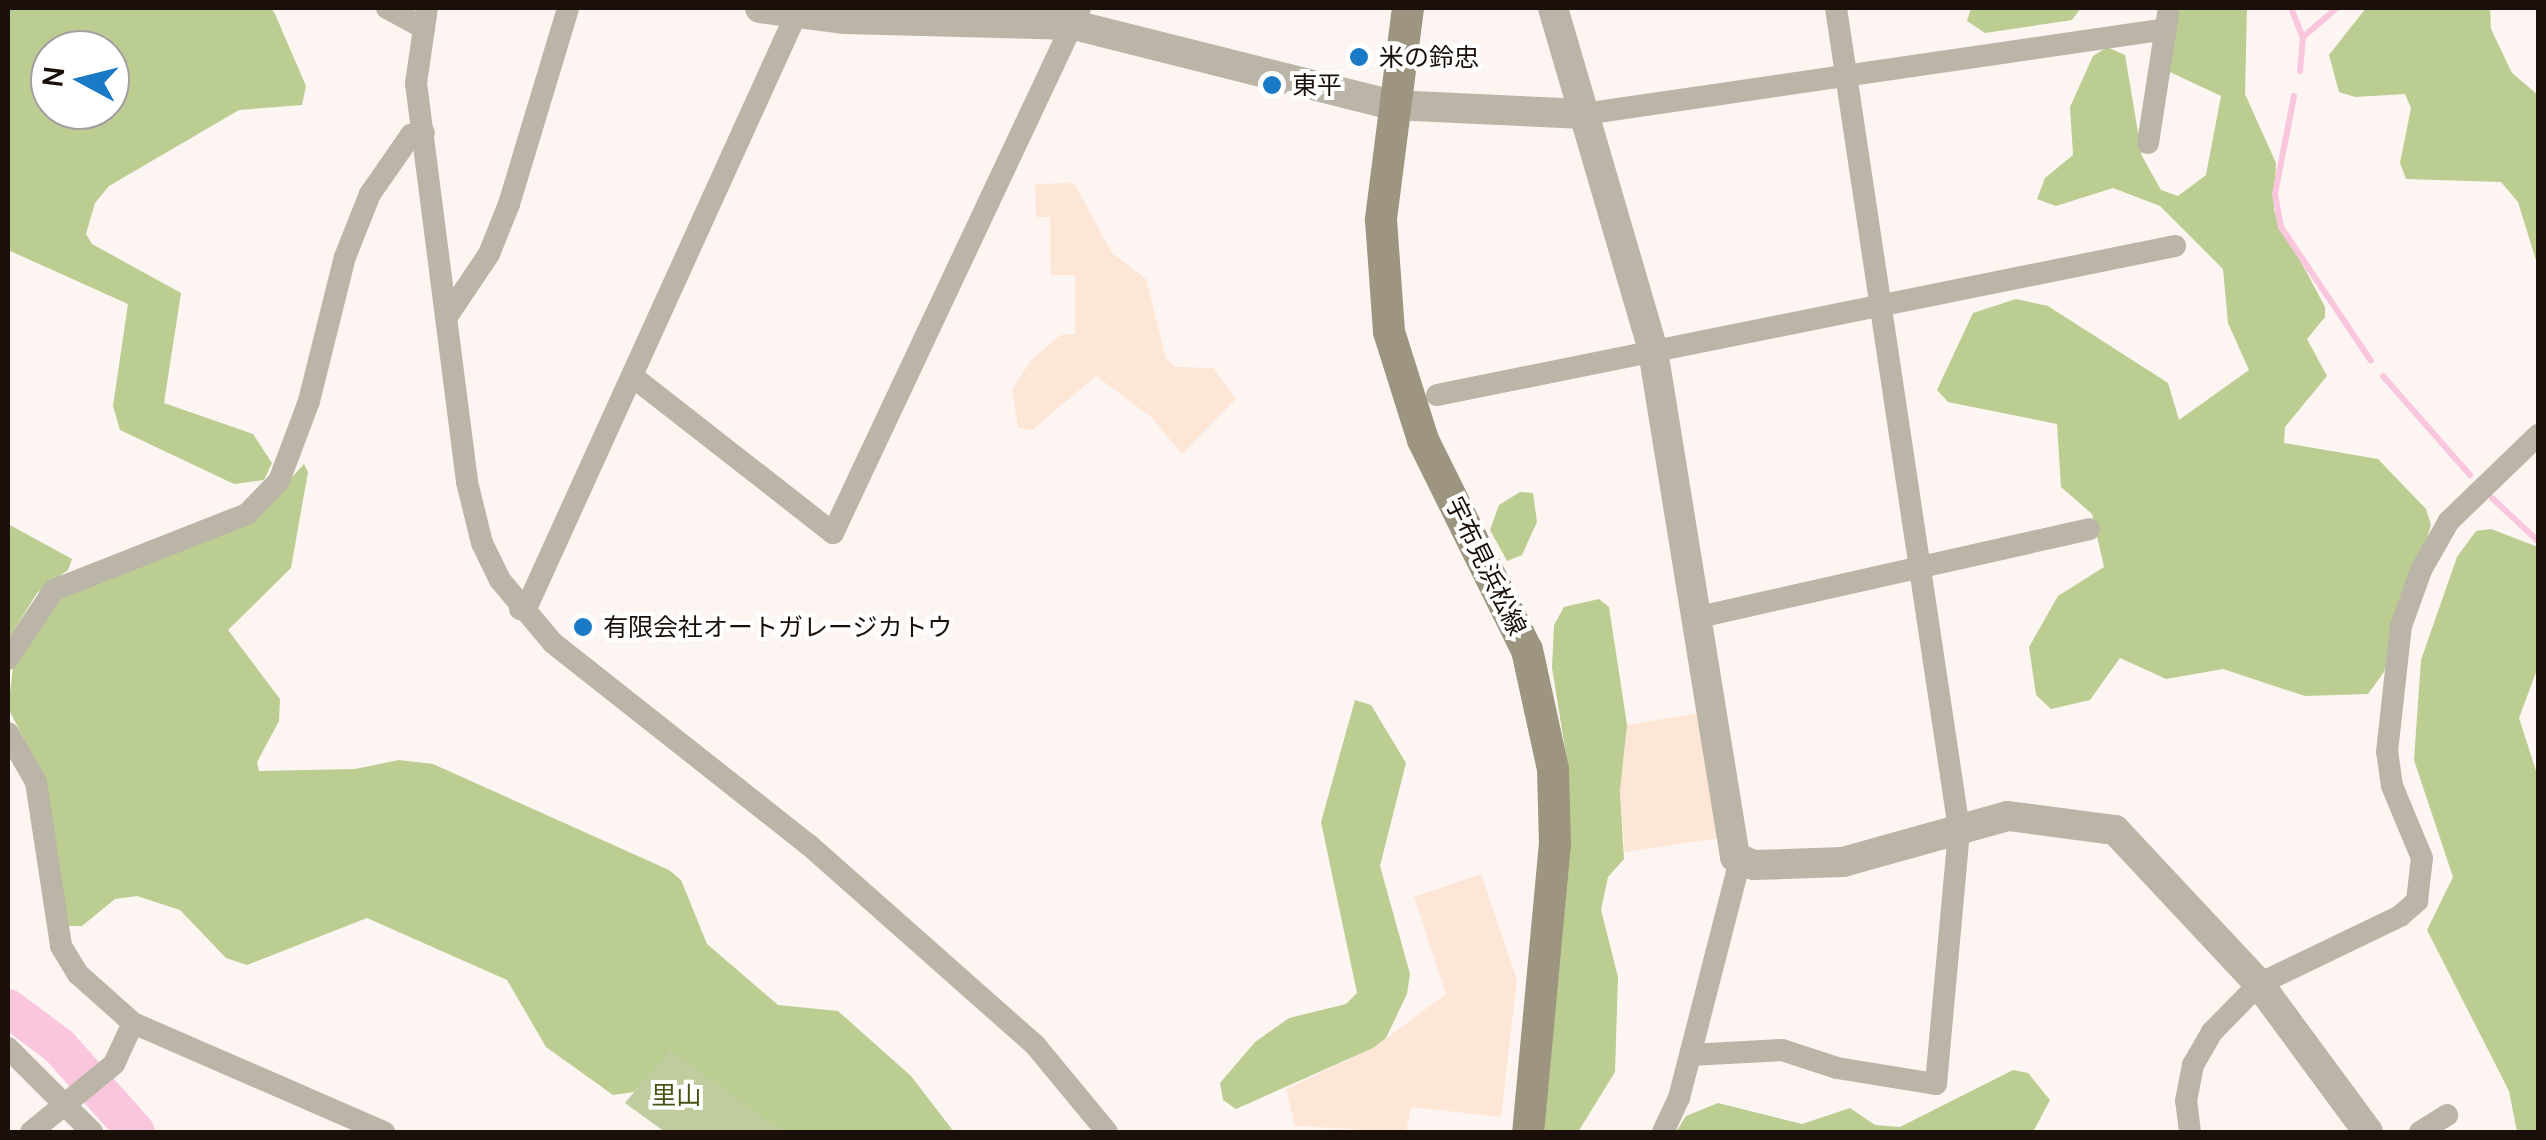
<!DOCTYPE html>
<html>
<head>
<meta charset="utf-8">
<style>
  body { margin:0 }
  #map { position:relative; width:2546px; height:1140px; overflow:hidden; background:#fcf5f1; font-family:Manrope,"Noto Sans JP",sans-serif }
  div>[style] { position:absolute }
  .built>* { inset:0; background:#fee6d6 }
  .green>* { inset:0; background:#bfcd9e }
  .forest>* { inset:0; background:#bccd91 }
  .stream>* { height:6px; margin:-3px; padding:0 3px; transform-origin:3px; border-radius:3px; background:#f9c6de }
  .river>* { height:38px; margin:-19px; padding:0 19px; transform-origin:19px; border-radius:19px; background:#f9c6de }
  .minor>* { height:22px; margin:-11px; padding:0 11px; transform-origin:11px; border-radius:11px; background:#bbb5a7 }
  .tertiary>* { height:30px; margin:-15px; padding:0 15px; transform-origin:15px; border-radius:15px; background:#bbb5a7 }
  .secondary>* { height:32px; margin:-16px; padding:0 16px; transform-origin:16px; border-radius:16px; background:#9e9581 }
  .dots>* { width:28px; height:28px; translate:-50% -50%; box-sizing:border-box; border:5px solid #fff; border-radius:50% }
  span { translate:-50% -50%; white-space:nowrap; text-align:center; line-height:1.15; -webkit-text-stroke:8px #fff; paint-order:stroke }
  .poi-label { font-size:25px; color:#1b1009 }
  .left { translate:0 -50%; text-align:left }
  .street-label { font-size:25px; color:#1b1009 }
  .park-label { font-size:25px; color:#475514 }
  .frame { position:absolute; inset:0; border:10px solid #1b1009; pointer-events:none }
  .north { position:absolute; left:30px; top:30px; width:100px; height:100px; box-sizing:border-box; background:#fff; border:2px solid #a49f9d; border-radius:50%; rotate:277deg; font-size:28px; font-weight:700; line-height:40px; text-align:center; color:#1b1009 }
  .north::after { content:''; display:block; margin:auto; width:35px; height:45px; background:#1b7ac6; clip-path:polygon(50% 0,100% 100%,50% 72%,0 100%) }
</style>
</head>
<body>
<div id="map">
  <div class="built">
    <div style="clip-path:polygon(1074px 183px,1112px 253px,1146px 279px,1166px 359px,1176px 367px,1213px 368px,1236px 399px,1182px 454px,1151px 417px,1096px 376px,1032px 430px,1018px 428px,1012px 390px,1031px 360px,1061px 335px,1075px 334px,1075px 275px,1051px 275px,1050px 217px,1036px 217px,1035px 184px)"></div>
    <div style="clip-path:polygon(1699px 713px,1719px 838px,1625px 852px,1620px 791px,1627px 725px)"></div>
    <div style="clip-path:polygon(1481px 874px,1517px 980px,1501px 1117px,1411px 1107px,1406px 1132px,1295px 1126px,1286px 1089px,1373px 1048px,1446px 994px,1414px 897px)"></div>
  </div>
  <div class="green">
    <div style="clip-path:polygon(669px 1050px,680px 1053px,784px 1132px,665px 1132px,625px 1103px)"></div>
  </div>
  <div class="forest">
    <div style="clip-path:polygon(evenodd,8px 8px,271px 8px,275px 14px,306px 86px,302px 105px,239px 110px,109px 186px,95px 203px,86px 234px,92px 244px,181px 293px,164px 403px,253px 434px,272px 463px,264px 480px,234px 484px,120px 430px,113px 406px,128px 304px,8px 250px,8px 8px,110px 50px,110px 110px,50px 110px,50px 50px,110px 50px)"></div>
    <div style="clip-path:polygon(1971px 8px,2081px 8px,2072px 20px,1985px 33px,1967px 21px)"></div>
    <div style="clip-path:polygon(2175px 8px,2247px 8px,2245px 94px,2276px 163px,2274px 211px,2325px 307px,2325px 317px,2307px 339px,2327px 376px,2285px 427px,2284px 443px,2378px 459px,2426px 509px,2431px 525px,2384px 672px,2368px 694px,2305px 696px,2223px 669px,2166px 679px,2120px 658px,2090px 700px,2051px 709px,2036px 695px,2029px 647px,2058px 596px,2104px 567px,2092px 514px,2061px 487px,2057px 424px,1948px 402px,1937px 390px,1973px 313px,2016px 299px,2048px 306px,2168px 383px,2179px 420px,2249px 370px,2228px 323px,2223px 269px,2160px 206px,2113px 188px,2056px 206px,2037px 199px,2045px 178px,2073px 155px,2070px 107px,2093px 56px,2107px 47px,2125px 55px,2142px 156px,2161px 190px,2178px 196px,2206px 175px,2221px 96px,2170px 72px)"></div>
    <div style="clip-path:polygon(2366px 8px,2490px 8px,2491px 29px,2512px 73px,2538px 95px,2538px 267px,2518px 202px,2501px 182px,2406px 179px,2400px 163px,2411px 108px,2405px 94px,2355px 97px,2339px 92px,2329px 55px)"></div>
    <div style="clip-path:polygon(304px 464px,308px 472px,291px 568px,228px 630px,280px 699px,279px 721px,257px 762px,259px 771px,355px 769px,399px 760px,433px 764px,669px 870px,681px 880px,707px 944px,778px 1005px,838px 1011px,911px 1076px,954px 1132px,784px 1132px,670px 1050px,634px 1092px,613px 1095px,546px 1047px,507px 980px,367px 918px,247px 965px,226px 958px,180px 910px,137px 896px,115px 899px,82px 926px,69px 926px,39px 768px,8px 708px,13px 668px,59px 597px,252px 522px)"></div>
    <div style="clip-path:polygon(1520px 492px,1533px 493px,1537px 522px,1522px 555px,1507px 561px,1490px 530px,1499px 505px)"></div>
    <div style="clip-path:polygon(8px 524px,72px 559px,68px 570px,37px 593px,8px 640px)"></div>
    <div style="clip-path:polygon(2491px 529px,2538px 547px,2538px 667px,2519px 718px,2538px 777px,2538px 1132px,2517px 1132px,2509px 1091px,2427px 930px,2453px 877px,2414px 760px,2421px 660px,2457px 557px,2476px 531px)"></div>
    <div style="clip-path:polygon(1599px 599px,1609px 607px,1627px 725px,1620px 791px,1624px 859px,1608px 877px,1601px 910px,1618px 977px,1615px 1072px,1578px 1132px,1544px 1132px,1570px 843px,1568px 767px,1552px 668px,1554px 625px,1564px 607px)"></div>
    <div style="clip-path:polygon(1355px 700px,1371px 705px,1406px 763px,1380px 866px,1410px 974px,1407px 994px,1386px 1038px,1373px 1048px,1236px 1109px,1223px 1100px,1220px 1083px,1255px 1042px,1289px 1018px,1346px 1004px,1357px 993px,1321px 822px)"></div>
    <div style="clip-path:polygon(2013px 1070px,2028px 1073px,2050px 1100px,2033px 1132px,1676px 1132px,1686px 1116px,1718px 1103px,1802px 1124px,1850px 1108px,1875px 1125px,1900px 1127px)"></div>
  </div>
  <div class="stream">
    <div style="left:2291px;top:8px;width:31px;rotate:68deg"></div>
    <div style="left:2303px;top:37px;width:34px;rotate:95deg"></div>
    <div style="left:2303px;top:37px;width:45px;rotate:-40.5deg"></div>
    <div style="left:2294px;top:96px;width:100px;rotate:101deg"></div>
    <div style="left:2275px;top:194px;width:34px;rotate:80deg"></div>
    <div style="left:2281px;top:227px;width:161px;rotate:56.1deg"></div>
    <div style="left:2383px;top:376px;width:132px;rotate:48.7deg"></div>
    <div style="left:2492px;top:498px;width:63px;rotate:43.1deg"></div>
  </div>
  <div class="river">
    <div style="left:8px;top:1008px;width:64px;rotate:36.7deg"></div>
    <div style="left:59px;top:1046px;width:115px;rotate:48.2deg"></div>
  </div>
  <div class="minor">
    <div style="left:387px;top:8px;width:42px;rotate:28.4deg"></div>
    <div style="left:427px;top:8px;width:76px;rotate:98.3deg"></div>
    <div style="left:416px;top:83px;width:402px;rotate:82.7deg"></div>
    <div style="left:467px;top:482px;width:63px;rotate:76.2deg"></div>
    <div style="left:482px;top:543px;width:41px;rotate:64.1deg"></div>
    <div style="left:500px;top:580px;width:82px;rotate:49.9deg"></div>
    <div style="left:553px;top:643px;width:326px;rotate:38.3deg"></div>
    <div style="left:809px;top:845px;width:302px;rotate:41.5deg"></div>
    <div style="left:1035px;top:1045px;width:113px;rotate:50.4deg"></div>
    <div style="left:1584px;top:114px;width:588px;rotate:-8.31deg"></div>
    <div style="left:2148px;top:143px;width:137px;rotate:-81.2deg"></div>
    <div style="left:448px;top:315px;width:73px;rotate:-56.1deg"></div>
    <div style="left:489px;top:254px;width:54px;rotate:-68.2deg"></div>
    <div style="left:509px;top:204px;width:205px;rotate:-73.2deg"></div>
    <div style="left:632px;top:376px;width:255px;rotate:38deg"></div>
    <div style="left:833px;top:533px;width:580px;rotate:-64.8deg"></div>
    <div style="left:1437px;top:395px;width:753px;rotate:-11.41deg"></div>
    <div style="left:520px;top:609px;width:11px;rotate:-38deg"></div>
    <div style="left:529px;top:602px;width:652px;rotate:-65.56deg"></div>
    <div style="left:1695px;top:618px;width:404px;rotate:-12.7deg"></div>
    <div style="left:8px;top:659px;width:83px;rotate:-56.3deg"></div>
    <div style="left:54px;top:590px;width:207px;rotate:-21.5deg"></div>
    <div style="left:247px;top:514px;width:46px;rotate:-45.9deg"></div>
    <div style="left:279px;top:481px;width:85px;rotate:-69.4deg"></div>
    <div style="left:309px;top:401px;width:148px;rotate:-76deg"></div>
    <div style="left:345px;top:257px;width:68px;rotate:-68.4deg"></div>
    <div style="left:370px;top:194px;width:72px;rotate:-55.2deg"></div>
    <div style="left:411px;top:135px;width:13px;rotate:-9deg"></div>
    <div style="left:8px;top:733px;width:56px;rotate:60.3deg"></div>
    <div style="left:36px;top:782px;width:166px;rotate:81.3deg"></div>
    <div style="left:61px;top:946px;width:33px;rotate:59deg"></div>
    <div style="left:78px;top:974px;width:74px;rotate:41.7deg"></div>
    <div style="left:133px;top:1023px;width:274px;rotate:23.5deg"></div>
    <div style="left:8px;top:1048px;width:119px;rotate:45deg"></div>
    <div style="left:1690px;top:1055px;width:92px;rotate:-3.1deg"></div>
    <div style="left:1782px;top:1050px;width:58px;rotate:18.1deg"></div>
    <div style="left:1837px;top:1068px;width:100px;rotate:9.2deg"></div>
    <div style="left:1936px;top:1084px;width:256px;rotate:-84.8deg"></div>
    <div style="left:1959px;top:829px;width:830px;rotate:-98.52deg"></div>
    <div style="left:31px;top:1132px;width:107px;rotate:-39.3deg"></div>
    <div style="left:114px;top:1064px;width:45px;rotate:-65.1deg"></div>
    <div style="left:1663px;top:1132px;width:38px;rotate:-65deg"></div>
    <div style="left:1679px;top:1098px;width:245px;rotate:-75.6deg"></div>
    <div style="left:2190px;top:1132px;width:31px;rotate:-97deg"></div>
    <div style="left:2186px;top:1101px;width:37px;rotate:-79deg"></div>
    <div style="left:2193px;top:1065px;width:38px;rotate:-60deg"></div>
    <div style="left:2212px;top:1032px;width:67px;rotate:-45.6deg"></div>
    <div style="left:2259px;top:984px;width:157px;rotate:-25.7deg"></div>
    <div style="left:2400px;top:916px;width:23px;rotate:-41deg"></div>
    <div style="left:2417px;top:901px;width:43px;rotate:-83.4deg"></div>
    <div style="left:2422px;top:858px;width:78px;rotate:-112.6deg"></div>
    <div style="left:2392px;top:786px;width:34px;rotate:-98deg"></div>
    <div style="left:2387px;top:752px;width:127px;rotate:-83.7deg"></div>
    <div style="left:2401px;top:626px;width:59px;rotate:-70.3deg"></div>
    <div style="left:2421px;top:570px;width:56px;rotate:-60.3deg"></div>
    <div style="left:2449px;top:521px;width:124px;rotate:-44deg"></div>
    <div style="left:2420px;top:1132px;width:32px;rotate:-32deg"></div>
  </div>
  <div class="tertiary">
    <div style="left:760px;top:8px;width:86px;rotate:7.4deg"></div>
    <div style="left:845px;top:19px;width:229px;rotate:1.5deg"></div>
    <div style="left:1074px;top:25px;width:328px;rotate:14.1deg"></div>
    <div style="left:1392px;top:105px;width:192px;rotate:2.7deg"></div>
    <div style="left:1553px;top:8px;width:357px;rotate:73.7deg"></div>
    <div style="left:1653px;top:351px;width:513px;rotate:80.79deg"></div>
    <div style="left:1735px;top:857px;width:21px;rotate:23deg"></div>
    <div style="left:1754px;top:865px;width:89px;rotate:-1.9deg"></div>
    <div style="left:1843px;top:862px;width:171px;rotate:-15.6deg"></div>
    <div style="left:2008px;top:816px;width:108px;rotate:7.5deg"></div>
    <div style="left:2115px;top:830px;width:211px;rotate:46.9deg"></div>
    <div style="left:2259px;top:984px;width:184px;rotate:53.6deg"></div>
  </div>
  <div class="secondary">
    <div style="left:1408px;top:8px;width:214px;rotate:97.3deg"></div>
    <div style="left:1381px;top:220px;width:112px;rotate:85.9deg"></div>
    <div style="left:1389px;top:332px;width:113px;rotate:72.5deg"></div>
    <div style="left:1423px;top:440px;width:234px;rotate:63.7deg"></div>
    <div style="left:1527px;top:650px;width:122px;rotate:77.7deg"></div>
    <div style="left:1553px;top:769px;width:74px;rotate:88.5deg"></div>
    <div style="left:1555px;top:843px;width:290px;rotate:95.3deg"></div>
  </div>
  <div class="dots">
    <div style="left:1359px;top:57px;background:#1b7ac6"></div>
    <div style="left:1272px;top:85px;background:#1b7ac6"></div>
    <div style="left:583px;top:627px;background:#1b7ac6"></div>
  </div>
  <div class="poi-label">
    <span class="left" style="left:1379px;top:57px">米の鈴忠</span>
    <span class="left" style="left:1292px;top:85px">東平</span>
    <span class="left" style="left:603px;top:627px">有限会社オートガレージカトウ</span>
  </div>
  <div class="street-label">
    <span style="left:1486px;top:566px;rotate:64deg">宇布見浜松線</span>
  </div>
  <div class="park-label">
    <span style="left:676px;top:1095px">里山</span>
  </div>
  <div class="frame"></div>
  <div class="north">N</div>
</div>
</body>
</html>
